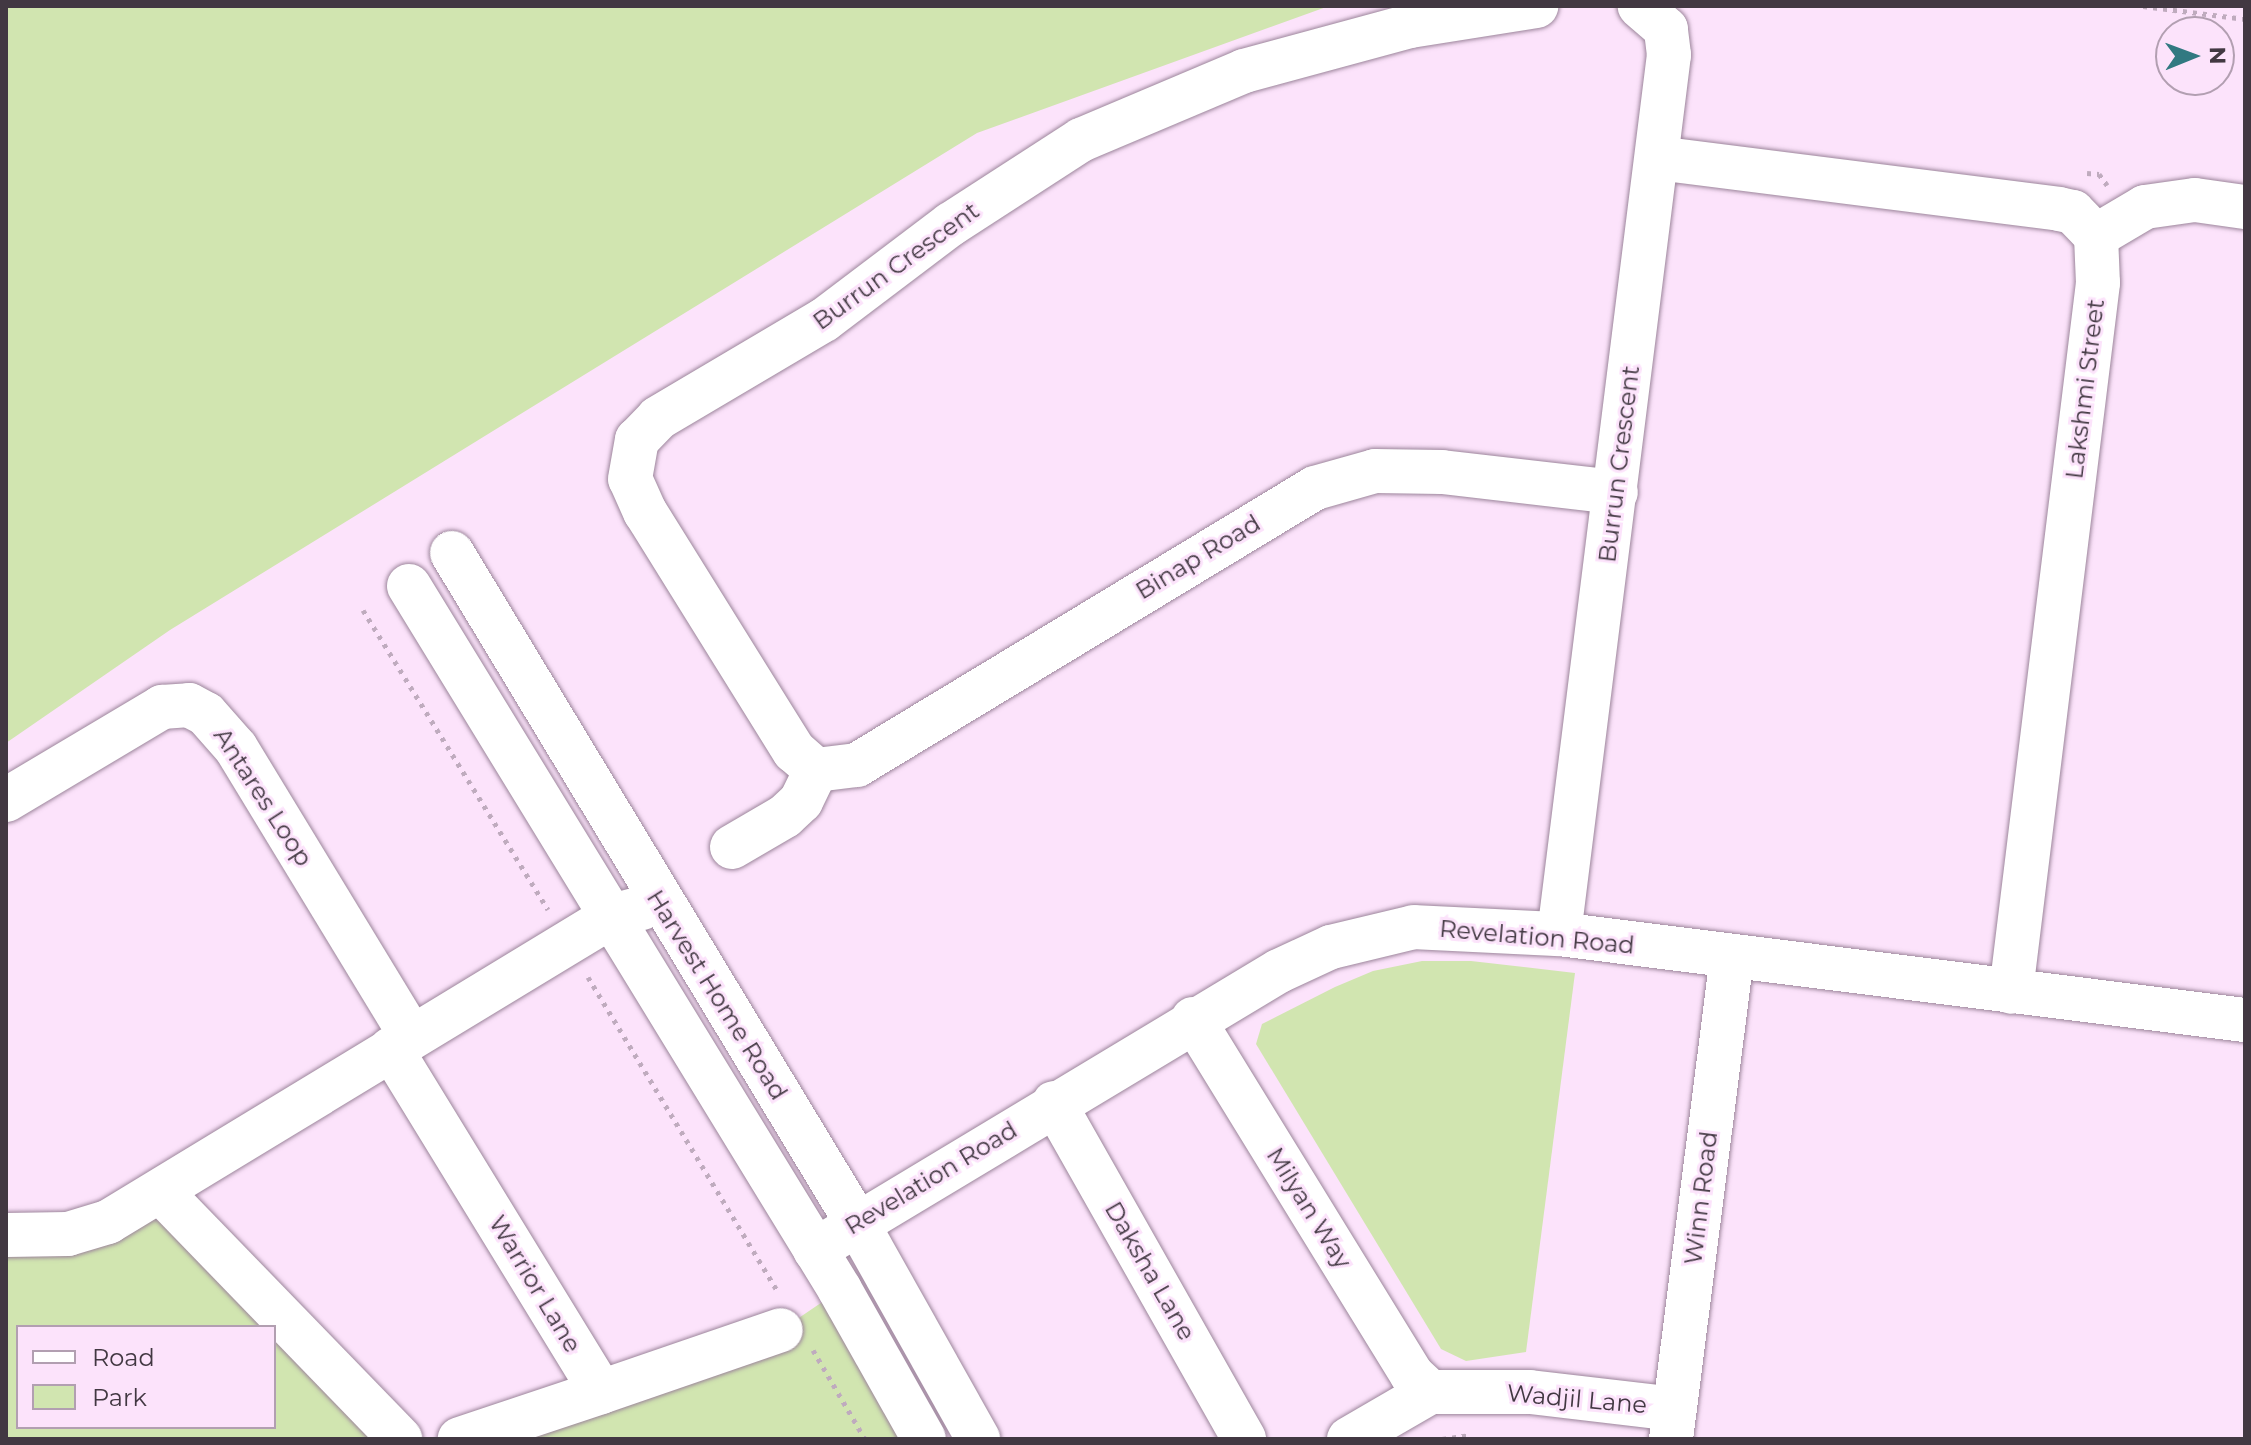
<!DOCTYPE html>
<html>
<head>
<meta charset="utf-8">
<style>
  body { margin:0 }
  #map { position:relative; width:2251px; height:1445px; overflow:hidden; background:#fce3fb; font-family:Montserrat,sans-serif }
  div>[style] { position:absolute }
  .green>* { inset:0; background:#d1e5b0 }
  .path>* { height:5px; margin-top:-2.5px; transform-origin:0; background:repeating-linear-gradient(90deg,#bfabbe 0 4px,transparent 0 10px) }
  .roads { filter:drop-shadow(0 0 2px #9c859b) drop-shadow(0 0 2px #9c859b) }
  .minor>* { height:44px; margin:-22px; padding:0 22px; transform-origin:22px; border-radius:22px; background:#fff }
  span { translate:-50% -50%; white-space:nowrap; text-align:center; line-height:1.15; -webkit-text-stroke:6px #fce3fb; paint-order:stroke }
  .street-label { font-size:24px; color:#423842 }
  .frame { position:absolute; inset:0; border:8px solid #423842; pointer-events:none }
  .legend { position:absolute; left:16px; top:1325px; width:260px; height:104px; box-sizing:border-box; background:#fce3fb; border:2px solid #b29fb1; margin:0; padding:10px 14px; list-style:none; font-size:24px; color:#423842 }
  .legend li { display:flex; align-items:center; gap:16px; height:40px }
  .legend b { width:40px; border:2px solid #b29fb1 }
  .north { position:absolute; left:2155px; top:16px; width:80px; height:80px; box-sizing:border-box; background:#fce3fb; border:2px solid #b29fb1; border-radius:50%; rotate:89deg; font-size:22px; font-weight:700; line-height:32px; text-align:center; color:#423842 }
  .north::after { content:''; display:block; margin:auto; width:28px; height:36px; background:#317981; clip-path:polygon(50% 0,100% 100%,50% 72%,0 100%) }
</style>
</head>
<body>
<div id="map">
  <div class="green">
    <div style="clip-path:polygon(6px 6px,1329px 6px,977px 133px,170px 630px,6px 743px)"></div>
    <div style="clip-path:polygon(1422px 961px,1471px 961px,1575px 973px,1526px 1352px,1466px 1361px,1441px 1349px,1256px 1044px,1262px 1024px,1335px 987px,1373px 971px)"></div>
    <div style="clip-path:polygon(evenodd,161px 1192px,400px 1439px,6px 1439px,6px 1235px,161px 1192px,18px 1327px,274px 1327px,274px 1427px,18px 1427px,18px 1327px)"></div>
    <div style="clip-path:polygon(840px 1290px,924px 1439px,460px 1439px,781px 1330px)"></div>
  </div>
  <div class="path">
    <div style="left:2143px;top:6px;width:103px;rotate:7.3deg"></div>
    <div style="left:2087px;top:173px;width:12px;rotate:5deg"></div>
    <div style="left:2099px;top:174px;width:14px;rotate:54deg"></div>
    <div style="left:363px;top:610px;width:352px;rotate:58.3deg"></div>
    <div style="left:588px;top:977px;width:366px;rotate:58.9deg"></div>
    <div style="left:813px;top:1350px;width:103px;rotate:59.7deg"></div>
    <div style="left:1442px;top:1439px;width:27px;rotate:-8deg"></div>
  </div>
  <div class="roads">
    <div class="minor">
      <div style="left:1657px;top:158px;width:405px;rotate:7.2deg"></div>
      <div style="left:2059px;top:209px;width:14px;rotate:12deg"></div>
      <div style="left:2073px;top:212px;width:33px;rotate:46deg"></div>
      <div style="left:2096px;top:236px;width:47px;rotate:87.6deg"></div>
      <div style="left:2098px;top:283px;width:714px;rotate:97deg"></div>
      <div style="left:2096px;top:236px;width:57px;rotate:-30.6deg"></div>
      <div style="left:2145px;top:207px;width:50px;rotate:-8deg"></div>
      <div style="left:2195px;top:200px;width:50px;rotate:8deg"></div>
      <div style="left:452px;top:553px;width:783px;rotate:58.85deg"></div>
      <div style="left:857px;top:1223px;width:248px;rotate:60.7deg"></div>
      <div style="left:409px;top:586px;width:825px;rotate:58.52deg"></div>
      <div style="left:840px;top:1290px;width:171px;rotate:60.6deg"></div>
      <div style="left:816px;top:770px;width:29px;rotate:-139deg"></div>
      <div style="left:794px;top:751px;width:282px;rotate:-121.9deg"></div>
      <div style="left:645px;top:512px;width:36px;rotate:-114deg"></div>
      <div style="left:630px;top:479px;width:40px;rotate:-80deg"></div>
      <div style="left:637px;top:440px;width:30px;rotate:-46deg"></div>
      <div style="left:658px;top:418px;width:193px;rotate:-30.6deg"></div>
      <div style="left:824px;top:320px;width:159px;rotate:-37.1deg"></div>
      <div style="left:951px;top:224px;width:155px;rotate:-32.9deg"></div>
      <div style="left:1081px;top:140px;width:177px;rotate:-22.9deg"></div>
      <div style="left:1244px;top:71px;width:172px;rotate:-15.2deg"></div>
      <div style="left:1410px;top:26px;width:128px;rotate:-9deg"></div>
      <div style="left:816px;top:770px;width:41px;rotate:-7deg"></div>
      <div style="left:857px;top:765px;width:535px;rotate:-31.17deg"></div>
      <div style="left:1315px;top:488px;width:62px;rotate:-15.8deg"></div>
      <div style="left:1375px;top:471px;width:67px;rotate:0.9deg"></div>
      <div style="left:1442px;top:472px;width:175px;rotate:6.6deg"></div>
      <div style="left:6px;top:800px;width:182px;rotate:-30.8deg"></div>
      <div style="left:162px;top:707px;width:27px;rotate:-4deg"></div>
      <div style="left:189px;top:705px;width:19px;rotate:28deg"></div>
      <div style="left:206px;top:714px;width:45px;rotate:48.6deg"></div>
      <div style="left:236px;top:748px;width:337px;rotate:58.7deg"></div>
      <div style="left:732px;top:847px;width:61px;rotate:-30.3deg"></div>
      <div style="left:785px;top:816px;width:22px;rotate:-43deg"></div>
      <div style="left:801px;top:801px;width:34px;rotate:-64deg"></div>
      <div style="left:1559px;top:934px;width:886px;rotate:-82.87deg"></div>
      <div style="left:1669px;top:55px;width:26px;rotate:-97deg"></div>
      <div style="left:1666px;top:29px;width:35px;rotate:-139deg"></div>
      <div style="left:1193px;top:1019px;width:418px;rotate:58.4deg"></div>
      <div style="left:1412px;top:1375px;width:25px;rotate:43deg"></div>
      <div style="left:391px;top:1049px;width:402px;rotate:58.5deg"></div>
      <div style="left:601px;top:1392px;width:149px;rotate:161.6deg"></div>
      <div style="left:1054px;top:1103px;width:386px;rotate:60.5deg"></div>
      <div style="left:161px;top:1192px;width:344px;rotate:45.9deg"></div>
      <div style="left:6px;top:1235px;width:62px;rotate:-0.9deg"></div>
      <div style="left:68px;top:1234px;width:42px;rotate:-16.7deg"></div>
      <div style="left:108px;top:1222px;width:590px;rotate:-31.26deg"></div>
      <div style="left:612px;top:916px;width:31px;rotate:-15deg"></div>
      <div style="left:815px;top:1250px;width:541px;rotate:-31.02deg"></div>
      <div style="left:1279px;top:971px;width:57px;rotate:-24.8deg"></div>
      <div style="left:1331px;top:947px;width:85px;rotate:-13.5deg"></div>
      <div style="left:1414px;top:927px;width:145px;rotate:2.8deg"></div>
      <div style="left:1559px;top:934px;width:691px;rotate:7.15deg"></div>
      <div style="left:601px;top:1392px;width:190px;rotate:-19deg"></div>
      <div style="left:1349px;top:1439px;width:94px;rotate:-30.1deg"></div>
      <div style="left:1430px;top:1392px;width:100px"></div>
      <div style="left:1530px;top:1392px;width:145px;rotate:6.7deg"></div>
      <div style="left:1671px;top:1439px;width:485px;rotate:-82.8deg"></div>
    </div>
  </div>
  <div class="street-label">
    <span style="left:896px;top:266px;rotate:-36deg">Burrun Crescent</span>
    <span style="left:2085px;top:389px;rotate:-83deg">Lakshmi Street</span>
    <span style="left:1619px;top:464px;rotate:-83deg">Burrun Crescent</span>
    <span style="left:1198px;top:557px;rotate:-31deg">Binap Road</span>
    <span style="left:263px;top:797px;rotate:57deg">Antares Loop</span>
    <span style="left:1537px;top:937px;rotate:5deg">Revelation Road</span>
    <span style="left:717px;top:995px;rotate:58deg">Harvest Home Road</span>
    <span style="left:931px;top:1178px;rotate:-31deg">Revelation Road</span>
    <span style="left:1701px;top:1198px;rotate:-83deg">Winn Road</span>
    <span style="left:1309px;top:1208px;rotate:58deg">Milyan Way</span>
    <span style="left:1150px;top:1271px;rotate:60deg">Daksha Lane</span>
    <span style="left:535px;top:1284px;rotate:59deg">Warrior Lane</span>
    <span style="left:1577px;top:1399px;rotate:5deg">Wadjil Lane</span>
  </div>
  <div class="frame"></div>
  <ul class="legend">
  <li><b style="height:10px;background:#fff"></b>Road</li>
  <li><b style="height:22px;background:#d1e5b0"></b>Park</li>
  </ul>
  <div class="north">N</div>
</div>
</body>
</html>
